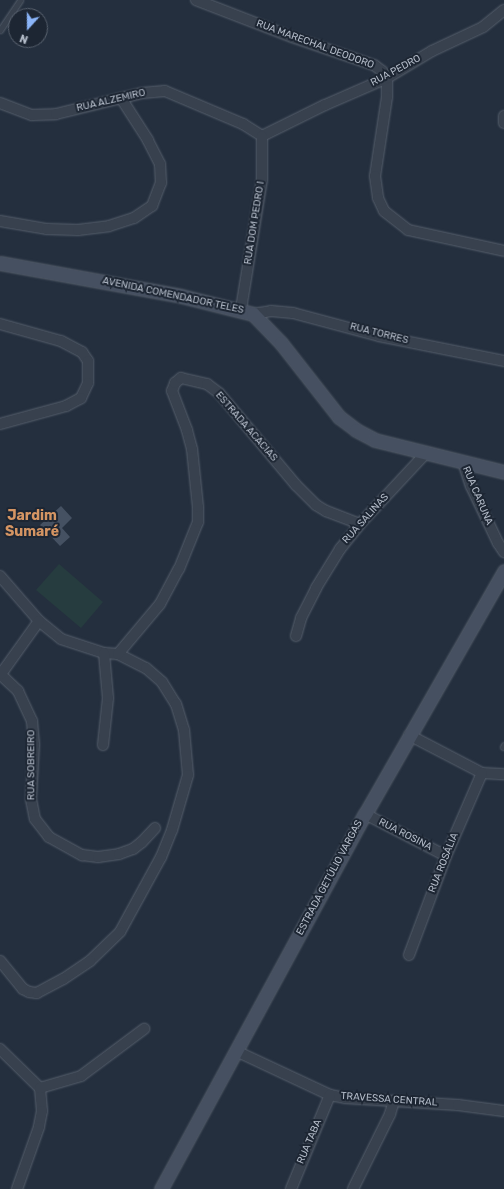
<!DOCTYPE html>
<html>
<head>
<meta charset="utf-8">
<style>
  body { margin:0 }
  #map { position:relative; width:504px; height:1189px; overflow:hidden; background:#242f3e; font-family:Rubik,sans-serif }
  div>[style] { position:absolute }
  .green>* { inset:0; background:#263c3f }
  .building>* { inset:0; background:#455162 }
  .roads { filter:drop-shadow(0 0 1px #565f6c) drop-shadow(0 0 1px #565f6c) }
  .service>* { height:5px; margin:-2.5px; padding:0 2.5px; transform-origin:2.5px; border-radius:2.5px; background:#38414e }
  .minor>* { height:10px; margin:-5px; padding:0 5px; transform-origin:5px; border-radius:5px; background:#38414e }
  .secondary>* { height:13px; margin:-6.5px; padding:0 6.5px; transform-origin:6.5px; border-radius:6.5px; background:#465061 }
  span { translate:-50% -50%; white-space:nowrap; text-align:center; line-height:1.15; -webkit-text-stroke:4px #1d2633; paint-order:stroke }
  .street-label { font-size:10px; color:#b4bcc9 }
  .district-label { font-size:14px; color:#d59563; font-weight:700 }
  .north { position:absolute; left:8px; top:8px; width:40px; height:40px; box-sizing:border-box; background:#1d2633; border:1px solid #59626f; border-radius:50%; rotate:201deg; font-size:11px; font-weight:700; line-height:16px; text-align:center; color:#b4bcc9 }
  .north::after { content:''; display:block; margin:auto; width:14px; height:18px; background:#8ab4f8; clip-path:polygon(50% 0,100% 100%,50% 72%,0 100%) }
</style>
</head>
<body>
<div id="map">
  <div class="green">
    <div style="clip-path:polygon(59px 564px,103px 602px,81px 628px,36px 590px)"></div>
  </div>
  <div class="building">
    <div style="clip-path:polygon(61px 506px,72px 518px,62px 528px,70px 537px,60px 546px,40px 525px)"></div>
  </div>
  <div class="roads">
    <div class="service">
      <div style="left:0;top:30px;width:36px;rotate:-56deg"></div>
      <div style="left:503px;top:747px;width:2px;rotate:-63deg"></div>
    </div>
    <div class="minor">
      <div style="left:196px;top:0;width:103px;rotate:21.1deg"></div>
      <div style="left:292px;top:37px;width:87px;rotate:18.9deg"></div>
      <div style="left:374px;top:65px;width:10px;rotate:37deg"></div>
      <div style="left:382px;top:71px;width:9px;rotate:54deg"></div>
      <div style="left:387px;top:78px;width:19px;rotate:90deg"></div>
      <div style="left:387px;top:97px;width:80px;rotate:98.6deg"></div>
      <div style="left:375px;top:176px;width:22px;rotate:82deg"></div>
      <div style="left:378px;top:198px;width:14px;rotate:65deg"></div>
      <div style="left:384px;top:211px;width:31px;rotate:38deg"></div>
      <div style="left:408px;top:230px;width:98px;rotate:12.3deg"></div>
      <div style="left:0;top:103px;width:34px;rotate:21deg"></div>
      <div style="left:32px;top:115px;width:24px;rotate:-2deg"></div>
      <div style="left:56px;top:114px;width:89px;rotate:-13.7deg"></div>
      <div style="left:142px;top:93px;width:23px;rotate:-5deg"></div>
      <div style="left:165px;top:91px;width:85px;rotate:22.9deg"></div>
      <div style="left:243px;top:124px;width:22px;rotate:32deg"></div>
      <div style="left:504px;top:116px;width:7px;rotate:90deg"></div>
      <div style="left:262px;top:136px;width:70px;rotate:-26.2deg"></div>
      <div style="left:325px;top:105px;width:68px;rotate:-23.5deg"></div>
      <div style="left:387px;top:78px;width:52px;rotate:-31deg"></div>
      <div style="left:432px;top:51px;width:56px;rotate:-25.2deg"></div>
      <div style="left:483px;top:27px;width:27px;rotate:-39deg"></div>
      <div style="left:0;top:221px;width:48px;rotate:9.7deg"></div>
      <div style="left:47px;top:229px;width:31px;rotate:2deg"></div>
      <div style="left:78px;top:230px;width:31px;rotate:-7deg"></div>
      <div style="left:109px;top:226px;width:26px;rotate:-18deg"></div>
      <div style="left:134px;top:218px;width:22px;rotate:-34deg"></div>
      <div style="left:152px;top:206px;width:25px;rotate:-69deg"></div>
      <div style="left:161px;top:183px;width:19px;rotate:-93deg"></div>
      <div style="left:160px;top:164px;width:27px;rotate:-117deg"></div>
      <div style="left:148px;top:140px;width:50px;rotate:-122.7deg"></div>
      <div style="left:241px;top:309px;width:131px;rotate:-80.8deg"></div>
      <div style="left:262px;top:180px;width:44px;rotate:-90deg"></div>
      <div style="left:253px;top:314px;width:18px;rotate:-9deg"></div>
      <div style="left:271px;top:311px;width:22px;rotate:5deg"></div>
      <div style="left:293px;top:313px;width:89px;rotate:15deg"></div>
      <div style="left:379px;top:336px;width:127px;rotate:11.3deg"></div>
      <div style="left:0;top:324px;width:63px;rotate:15.6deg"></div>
      <div style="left:61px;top:341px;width:24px;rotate:28deg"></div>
      <div style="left:82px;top:352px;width:11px;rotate:56deg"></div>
      <div style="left:88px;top:361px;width:22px;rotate:90deg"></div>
      <div style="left:88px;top:383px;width:17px;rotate:115deg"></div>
      <div style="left:81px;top:398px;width:17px;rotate:152deg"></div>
      <div style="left:66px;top:406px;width:68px;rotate:164.7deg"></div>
      <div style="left:463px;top:462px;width:25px;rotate:72deg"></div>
      <div style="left:471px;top:486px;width:63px;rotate:64.7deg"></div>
      <div style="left:498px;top:543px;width:11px;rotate:56deg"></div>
      <div style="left:0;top:576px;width:60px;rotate:49.1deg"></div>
      <div style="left:39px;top:621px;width:28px;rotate:39deg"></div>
      <div style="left:61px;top:639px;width:45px;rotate:18deg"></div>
      <div style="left:104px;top:653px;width:14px;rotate:4deg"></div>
      <div style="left:118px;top:654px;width:31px;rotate:27deg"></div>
      <div style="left:146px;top:668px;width:21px;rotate:41deg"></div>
      <div style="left:162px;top:682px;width:26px;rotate:58deg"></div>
      <div style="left:176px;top:704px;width:27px;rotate:73deg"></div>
      <div style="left:184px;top:730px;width:45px;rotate:84.9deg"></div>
      <div style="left:188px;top:775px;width:57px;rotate:106.2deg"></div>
      <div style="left:172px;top:830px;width:29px;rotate:112deg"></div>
      <div style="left:161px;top:857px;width:85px;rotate:118.7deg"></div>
      <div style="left:120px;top:932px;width:42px;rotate:136deg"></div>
      <div style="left:90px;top:961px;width:32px;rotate:146deg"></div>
      <div style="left:63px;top:979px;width:30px;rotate:152deg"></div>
      <div style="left:37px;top:993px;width:8px;rotate:-173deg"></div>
      <div style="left:29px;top:992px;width:7px;rotate:-153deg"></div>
      <div style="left:23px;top:989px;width:36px;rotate:-129deg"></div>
      <div style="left:296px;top:636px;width:19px;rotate:-74deg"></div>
      <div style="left:301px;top:618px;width:34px;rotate:-63deg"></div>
      <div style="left:316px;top:588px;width:46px;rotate:-58.4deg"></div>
      <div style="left:340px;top:549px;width:32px;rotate:-51deg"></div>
      <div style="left:360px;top:524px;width:98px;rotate:-47.1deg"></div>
      <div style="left:118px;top:654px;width:65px;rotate:-50deg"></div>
      <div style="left:160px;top:604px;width:40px;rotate:-62deg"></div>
      <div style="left:179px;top:569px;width:51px;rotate:-68deg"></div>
      <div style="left:198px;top:522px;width:15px;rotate:-90deg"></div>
      <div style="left:198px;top:507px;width:58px;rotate:-95.9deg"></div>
      <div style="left:192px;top:449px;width:20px;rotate:-105deg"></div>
      <div style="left:187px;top:430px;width:42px;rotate:-111deg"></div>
      <div style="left:172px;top:391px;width:9px;rotate:-69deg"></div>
      <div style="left:175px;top:383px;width:8px;rotate:-40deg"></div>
      <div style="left:181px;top:378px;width:27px;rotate:13deg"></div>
      <div style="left:207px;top:384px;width:15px;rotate:37deg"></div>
      <div style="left:219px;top:393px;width:120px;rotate:50.1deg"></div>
      <div style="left:296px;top:485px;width:28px;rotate:45deg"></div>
      <div style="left:316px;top:505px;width:12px;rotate:31deg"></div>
      <div style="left:326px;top:511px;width:36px;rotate:21deg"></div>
      <div style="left:0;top:674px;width:25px;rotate:43deg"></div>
      <div style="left:18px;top:691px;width:33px;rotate:65deg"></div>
      <div style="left:32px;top:721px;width:24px;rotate:85deg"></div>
      <div style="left:34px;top:745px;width:54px;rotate:93.2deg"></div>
      <div style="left:31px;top:799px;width:20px;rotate:79deg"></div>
      <div style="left:35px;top:819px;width:23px;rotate:52deg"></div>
      <div style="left:49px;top:837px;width:38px;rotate:29deg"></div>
      <div style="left:82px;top:855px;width:16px;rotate:7deg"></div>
      <div style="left:98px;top:857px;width:21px;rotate:-8deg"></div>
      <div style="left:119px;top:854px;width:15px;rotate:-20deg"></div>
      <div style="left:133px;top:849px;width:11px;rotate:-38deg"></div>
      <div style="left:142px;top:842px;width:19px;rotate:-47deg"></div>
      <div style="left:1px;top:674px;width:65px;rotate:-54.4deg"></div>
      <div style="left:409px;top:735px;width:82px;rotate:27.5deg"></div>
      <div style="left:482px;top:773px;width:22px;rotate:3deg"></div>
      <div style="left:103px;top:745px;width:47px;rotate:-83.9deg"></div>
      <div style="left:108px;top:698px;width:45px;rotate:-95.1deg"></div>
      <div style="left:365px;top:814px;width:91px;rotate:27.4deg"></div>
      <div style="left:409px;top:955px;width:106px;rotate:-69.5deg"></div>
      <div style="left:446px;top:856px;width:90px;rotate:-66.6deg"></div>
      <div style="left:0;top:1049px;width:56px;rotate:44.3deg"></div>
      <div style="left:40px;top:1088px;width:23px;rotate:85deg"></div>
      <div style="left:42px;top:1111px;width:16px;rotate:101deg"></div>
      <div style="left:39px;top:1127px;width:66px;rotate:109.5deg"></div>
      <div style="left:236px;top:1051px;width:104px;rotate:25.1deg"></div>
      <div style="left:330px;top:1095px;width:15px;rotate:11deg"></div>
      <div style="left:345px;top:1098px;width:113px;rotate:3.5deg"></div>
      <div style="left:458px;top:1105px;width:46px;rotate:7.4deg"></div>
      <div style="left:40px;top:1088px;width:43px;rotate:-16.3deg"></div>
      <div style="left:81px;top:1076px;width:79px;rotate:-36.7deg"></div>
      <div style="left:291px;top:1189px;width:102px;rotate:-67.5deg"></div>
      <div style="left:353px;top:1189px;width:84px;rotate:-63.7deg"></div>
      <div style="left:390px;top:1114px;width:14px;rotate:-73deg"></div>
    </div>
    <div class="secondary">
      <div style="left:0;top:263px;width:184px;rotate:10.3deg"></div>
      <div style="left:181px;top:296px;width:74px;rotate:14deg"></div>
      <div style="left:253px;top:314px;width:40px;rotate:46deg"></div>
      <div style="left:281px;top:343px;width:94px;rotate:51.9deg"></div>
      <div style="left:339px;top:417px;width:21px;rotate:37deg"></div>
      <div style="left:356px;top:430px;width:21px;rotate:28deg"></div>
      <div style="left:375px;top:440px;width:133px;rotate:13.9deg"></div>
      <div style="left:161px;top:1189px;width:427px;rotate:-61.5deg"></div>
      <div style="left:365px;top:814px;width:280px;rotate:-60.2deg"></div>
    </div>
  </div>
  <div class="street-label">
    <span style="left:315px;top:45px;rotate:20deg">RUA MARECHAL DEODORO</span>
    <span style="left:396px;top:71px;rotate:-28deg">RUA PEDRO</span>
    <span style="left:111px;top:101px;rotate:-13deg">RUA ALZEMIRO</span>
    <span style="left:255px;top:223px;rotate:-81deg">RUA DOM PEDRO I</span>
    <span style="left:173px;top:296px;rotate:12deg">AVENIDA COMENDADOR TELES</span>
    <span style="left:379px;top:334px;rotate:14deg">RUA TORRES</span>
    <span style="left:246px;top:427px;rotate:49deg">ESTRADA ACACIAS</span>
    <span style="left:477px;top:496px;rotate:67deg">RUA CARUNA</span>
    <span style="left:366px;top:519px;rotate:-48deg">RUA SALINAS</span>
    <span style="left:32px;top:765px;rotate:-90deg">RUA SOBREIRO</span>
    <span style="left:405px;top:835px;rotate:27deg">RUA ROSINA</span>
    <span style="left:444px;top:863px;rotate:-68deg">RUA ROSÁLIA</span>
    <span style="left:330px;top:878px;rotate:-62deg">ESTRADA GETÚLIO VARGAS</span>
    <span style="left:389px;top:1100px;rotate:4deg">TRAVESSA CENTRAL</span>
    <span style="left:310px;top:1142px;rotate:-67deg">RUA TABA</span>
  </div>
  <div class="district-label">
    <span style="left:32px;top:524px">Jardim<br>Sumaré</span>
  </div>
  <div class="north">N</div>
</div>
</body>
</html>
